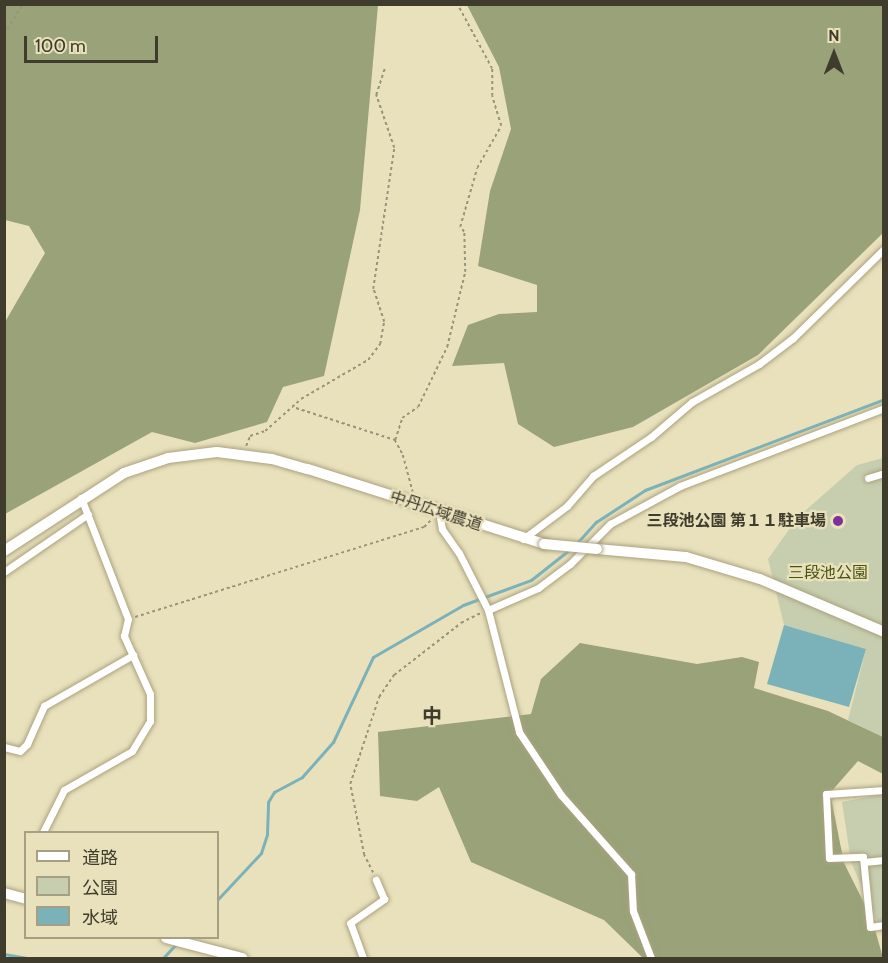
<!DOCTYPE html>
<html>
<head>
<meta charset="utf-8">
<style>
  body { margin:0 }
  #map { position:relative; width:888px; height:963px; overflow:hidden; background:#e9e1bc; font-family:Cabin,"Noto Sans JP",sans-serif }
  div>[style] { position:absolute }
  .green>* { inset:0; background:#c7ceaf }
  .forest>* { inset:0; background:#99a278 }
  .water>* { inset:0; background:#7bb2ba }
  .stream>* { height:3px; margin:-1.5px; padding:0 1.5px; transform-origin:1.5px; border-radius:1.5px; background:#7bb2ba }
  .path>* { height:1.5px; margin-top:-0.75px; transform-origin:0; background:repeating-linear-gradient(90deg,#999379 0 3px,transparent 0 6px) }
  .roads { filter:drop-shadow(0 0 2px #aaa27f) drop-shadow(0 0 2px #aaa27f) }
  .street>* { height:7px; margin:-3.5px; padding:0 3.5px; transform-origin:3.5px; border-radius:3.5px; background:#fff }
  .secondary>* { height:10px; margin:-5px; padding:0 5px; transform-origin:5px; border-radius:5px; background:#fff }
  .primary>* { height:10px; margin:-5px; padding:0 5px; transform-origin:5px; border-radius:5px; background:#fff }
  .bridges { filter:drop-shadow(0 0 2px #aaa27f) drop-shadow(0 0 2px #aaa27f) }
  .secondary-bridge>* { height:10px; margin:-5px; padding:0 5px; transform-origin:5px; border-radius:5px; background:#fff }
  .dots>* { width:16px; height:16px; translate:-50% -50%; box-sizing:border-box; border:3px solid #e9e1bc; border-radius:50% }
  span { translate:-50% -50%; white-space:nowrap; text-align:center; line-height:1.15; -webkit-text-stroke:4.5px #e9e1bc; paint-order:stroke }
  .street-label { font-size:16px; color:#3f3b2d }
  .poi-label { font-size:16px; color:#3f3b2d; font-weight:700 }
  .right { translate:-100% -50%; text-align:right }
  .park-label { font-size:16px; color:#4a5411 }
  .quarter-label { font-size:20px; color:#3f3b2d; font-weight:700 }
  .frame { position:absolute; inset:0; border:6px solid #3f3b2d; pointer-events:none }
  .legend { position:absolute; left:24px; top:831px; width:195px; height:108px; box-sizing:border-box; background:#e9e1bc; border:2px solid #a59f83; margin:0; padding:8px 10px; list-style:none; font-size:18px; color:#3f3b2d }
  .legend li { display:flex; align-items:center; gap:12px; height:30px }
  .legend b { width:30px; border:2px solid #a59f83 }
  .north { position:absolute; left:804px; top:24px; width:60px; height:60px; -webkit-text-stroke:4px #e9e1bc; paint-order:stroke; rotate:0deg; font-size:16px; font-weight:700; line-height:24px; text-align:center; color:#3f3b2d }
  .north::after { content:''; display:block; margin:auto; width:21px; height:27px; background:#3f3b2d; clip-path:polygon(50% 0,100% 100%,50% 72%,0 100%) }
  .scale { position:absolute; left:24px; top:36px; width:134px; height:27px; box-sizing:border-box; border:3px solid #3f3b2d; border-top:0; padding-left:8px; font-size:18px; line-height:21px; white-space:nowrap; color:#3f3b2d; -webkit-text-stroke:4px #e9e1bc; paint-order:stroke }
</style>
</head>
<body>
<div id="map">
  <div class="green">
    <div style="clip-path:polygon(883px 458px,883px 737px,848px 720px,866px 649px,784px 625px,768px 559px,798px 517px,857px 465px)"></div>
    <div style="clip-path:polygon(883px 794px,883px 935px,851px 862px,842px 802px)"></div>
  </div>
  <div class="forest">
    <div style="clip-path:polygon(5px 4px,378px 5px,360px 210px,324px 376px,283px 387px,267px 422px,195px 443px,152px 432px,5px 514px,5px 322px,45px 253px,29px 226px,5px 220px)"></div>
    <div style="clip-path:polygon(467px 5px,883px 5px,883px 233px,758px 355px,633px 427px,554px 447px,518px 424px,504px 363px,452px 366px,468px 325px,499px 314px,537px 312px,537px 285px,478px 266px,490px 191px,511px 129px,499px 67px)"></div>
    <div style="clip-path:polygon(580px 643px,697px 664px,742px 657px,759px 662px,754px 688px,828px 711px,883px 737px,883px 774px,858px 761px,830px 793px,844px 863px,872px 919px,883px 958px,643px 958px,604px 920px,471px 862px,439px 787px,417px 801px,380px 796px,378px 732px,531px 714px,541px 679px)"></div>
  </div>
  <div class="water">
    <div style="clip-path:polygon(784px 625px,866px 649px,849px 707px,767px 684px)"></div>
  </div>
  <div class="stream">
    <div style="left:576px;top:544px;width:30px;rotate:-48deg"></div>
    <div style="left:596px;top:522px;width:59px;rotate:-33.1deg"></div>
    <div style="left:645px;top:490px;width:256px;rotate:-20.8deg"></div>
    <div style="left:218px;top:899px;width:63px;rotate:-46.9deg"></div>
    <div style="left:261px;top:853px;width:20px;rotate:-72deg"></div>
    <div style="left:267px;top:834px;width:32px;rotate:-88deg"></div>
    <div style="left:268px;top:802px;width:12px;rotate:-59deg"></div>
    <div style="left:274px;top:792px;width:32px;rotate:-28deg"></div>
    <div style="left:302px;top:777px;width:47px;rotate:-48.5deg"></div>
    <div style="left:333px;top:742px;width:94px;rotate:-64.8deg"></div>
    <div style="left:373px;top:657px;width:104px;rotate:-30deg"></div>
    <div style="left:463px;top:605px;width:72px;rotate:-20.2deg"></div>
    <div style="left:531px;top:580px;width:48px;rotate:-38.3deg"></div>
    <div style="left:4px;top:954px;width:22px;rotate:10deg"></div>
    <div style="left:163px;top:958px;width:21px;rotate:-47deg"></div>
  </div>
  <div class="path">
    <div style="left:4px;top:34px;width:36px;rotate:-58deg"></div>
    <div style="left:296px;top:408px;width:104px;rotate:17.9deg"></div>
    <div style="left:395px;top:440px;width:17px;rotate:62deg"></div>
    <div style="left:403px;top:455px;width:38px;rotate:75deg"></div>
    <div style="left:395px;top:440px;width:23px;rotate:-72deg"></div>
    <div style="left:402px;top:418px;width:19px;rotate:-35deg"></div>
    <div style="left:418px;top:407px;width:67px;rotate:-64.2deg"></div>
    <div style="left:447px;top:347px;width:77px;rotate:-76.5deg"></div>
    <div style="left:465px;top:272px;width:40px;rotate:-91.4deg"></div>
    <div style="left:464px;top:232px;width:6px;rotate:-129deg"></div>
    <div style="left:460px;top:227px;width:61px;rotate:-73.9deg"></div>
    <div style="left:477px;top:168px;width:48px;rotate:-60.3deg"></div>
    <div style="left:501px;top:126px;width:31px;rotate:-107deg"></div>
    <div style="left:492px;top:96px;width:27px;rotate:-90deg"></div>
    <div style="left:492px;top:69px;width:74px;rotate:-118.3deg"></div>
    <div style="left:246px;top:446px;width:11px;rotate:-68deg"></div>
    <div style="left:250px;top:436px;width:16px;rotate:-18deg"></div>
    <div style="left:265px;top:431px;width:48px;rotate:-41.6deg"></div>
    <div style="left:301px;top:399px;width:78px;rotate:-30.2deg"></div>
    <div style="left:368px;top:360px;width:20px;rotate:-53deg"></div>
    <div style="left:380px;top:344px;width:22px;rotate:-80deg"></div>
    <div style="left:384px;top:322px;width:35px;rotate:-108deg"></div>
    <div style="left:373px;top:289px;width:143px;rotate:-81.5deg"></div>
    <div style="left:394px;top:148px;width:56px;rotate:-108.8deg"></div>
    <div style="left:376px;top:95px;width:29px;rotate:-72deg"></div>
    <div style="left:135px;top:617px;width:303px;rotate:-17.3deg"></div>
    <div style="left:424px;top:527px;width:11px;rotate:-45deg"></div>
    <div style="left:373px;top:873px;width:20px;rotate:-117deg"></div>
    <div style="left:364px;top:855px;width:72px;rotate:-101.2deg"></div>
    <div style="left:350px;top:784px;width:92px;rotate:-71.6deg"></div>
    <div style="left:379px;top:697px;width:27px;rotate:-56deg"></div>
    <div style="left:394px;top:675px;width:85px;rotate:-37.8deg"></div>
    <div style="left:461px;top:623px;width:22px;rotate:-27deg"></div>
  </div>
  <div class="roads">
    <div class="street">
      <div style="left:868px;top:478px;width:17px;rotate:-17deg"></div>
      <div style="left:439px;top:512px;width:17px;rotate:80deg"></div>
      <div style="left:442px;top:529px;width:29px;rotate:55deg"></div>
      <div style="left:459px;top:553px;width:64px;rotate:63deg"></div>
      <div style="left:488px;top:610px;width:126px;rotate:75.7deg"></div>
      <div style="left:519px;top:732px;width:76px;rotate:56.3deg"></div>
      <div style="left:561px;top:795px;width:106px;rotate:48.5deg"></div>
      <div style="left:631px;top:874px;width:37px;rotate:87deg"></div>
      <div style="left:633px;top:911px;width:50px;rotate:69deg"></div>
      <div style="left:523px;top:539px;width:55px;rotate:-36.9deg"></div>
      <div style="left:567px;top:506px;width:40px;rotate:-49deg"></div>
      <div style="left:593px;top:476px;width:70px;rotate:-33.9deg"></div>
      <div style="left:651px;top:437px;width:54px;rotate:-40.5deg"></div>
      <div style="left:692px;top:402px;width:77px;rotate:-29.6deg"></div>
      <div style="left:759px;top:364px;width:43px;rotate:-37.4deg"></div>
      <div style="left:793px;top:338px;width:127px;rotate:-44.4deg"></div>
      <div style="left:4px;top:572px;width:102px;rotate:-34.6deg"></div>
      <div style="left:488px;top:610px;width:55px;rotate:-23.7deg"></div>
      <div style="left:538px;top:588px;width:40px;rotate:-37deg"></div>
      <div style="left:570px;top:564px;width:57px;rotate:-45deg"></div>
      <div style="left:610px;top:524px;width:80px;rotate:-28.5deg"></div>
      <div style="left:680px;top:486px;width:218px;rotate:-20.9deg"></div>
      <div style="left:4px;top:747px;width:16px;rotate:14deg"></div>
      <div style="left:20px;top:751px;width:10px;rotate:-45deg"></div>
      <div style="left:27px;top:744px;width:42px;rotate:-65.9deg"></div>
      <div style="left:44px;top:706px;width:103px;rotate:-29.8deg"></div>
      <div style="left:884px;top:790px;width:58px;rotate:176.1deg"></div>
      <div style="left:826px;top:794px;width:64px;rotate:87.3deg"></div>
      <div style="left:829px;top:858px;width:34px;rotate:-2deg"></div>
      <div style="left:863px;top:857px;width:70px;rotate:84.3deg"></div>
      <div style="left:870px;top:927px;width:14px;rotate:-8deg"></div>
      <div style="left:43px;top:832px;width:47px;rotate:-63.4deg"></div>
      <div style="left:64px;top:790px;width:78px;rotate:-29.8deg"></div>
      <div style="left:132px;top:751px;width:35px;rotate:-59deg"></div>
      <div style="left:150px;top:721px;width:27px;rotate:-90deg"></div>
      <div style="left:150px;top:694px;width:64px;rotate:-114.1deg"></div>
      <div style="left:124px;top:636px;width:17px;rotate:-77deg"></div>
      <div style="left:128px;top:619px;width:130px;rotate:-111.2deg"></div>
      <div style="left:864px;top:862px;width:20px;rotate:-6deg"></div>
      <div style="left:363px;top:958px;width:37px;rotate:-110deg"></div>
      <div style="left:350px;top:923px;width:42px;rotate:-35.2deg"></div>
      <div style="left:384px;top:899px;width:21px;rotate:-113deg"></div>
    </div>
    <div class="secondary">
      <div style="left:597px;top:549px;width:89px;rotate:5.1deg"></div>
      <div style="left:686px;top:557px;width:77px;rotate:16.6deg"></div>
      <div style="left:760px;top:579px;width:135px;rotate:23.1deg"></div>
      <div style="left:4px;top:551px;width:143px;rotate:-33deg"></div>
      <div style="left:124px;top:473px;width:46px;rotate:-18.8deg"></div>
      <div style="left:168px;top:458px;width:49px;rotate:-7deg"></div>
      <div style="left:217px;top:452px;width:55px;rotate:7.3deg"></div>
      <div style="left:272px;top:459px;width:37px;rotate:16deg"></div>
      <div style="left:308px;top:469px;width:248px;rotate:17.6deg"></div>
    </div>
    <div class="primary">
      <div style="left:4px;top:893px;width:23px;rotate:15deg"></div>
      <div style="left:166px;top:938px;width:79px;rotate:14.7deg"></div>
    </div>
  </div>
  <div class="bridges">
    <div class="secondary-bridge">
      <div style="left:544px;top:544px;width:53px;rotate:5.4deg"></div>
    </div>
  </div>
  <div class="dots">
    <div style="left:838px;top:521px;background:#7f2e9e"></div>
  </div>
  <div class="street-label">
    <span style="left:436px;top:511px;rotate:18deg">中丹広域農道</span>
  </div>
  <div class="poi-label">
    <span class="right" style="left:826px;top:521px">三段池公園 第１１駐車場</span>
  </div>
  <div class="park-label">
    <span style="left:828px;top:573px">三段池公園</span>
  </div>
  <div class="quarter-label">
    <span style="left:432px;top:716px">中</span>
  </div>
  <div class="frame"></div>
  <ul class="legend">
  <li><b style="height:8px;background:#fff"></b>道路</li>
  <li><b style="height:16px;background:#c7ceaf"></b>公園</li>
  <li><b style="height:16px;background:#7bb2ba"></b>水域</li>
  </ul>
  <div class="north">N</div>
  <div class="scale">100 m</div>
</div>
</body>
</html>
